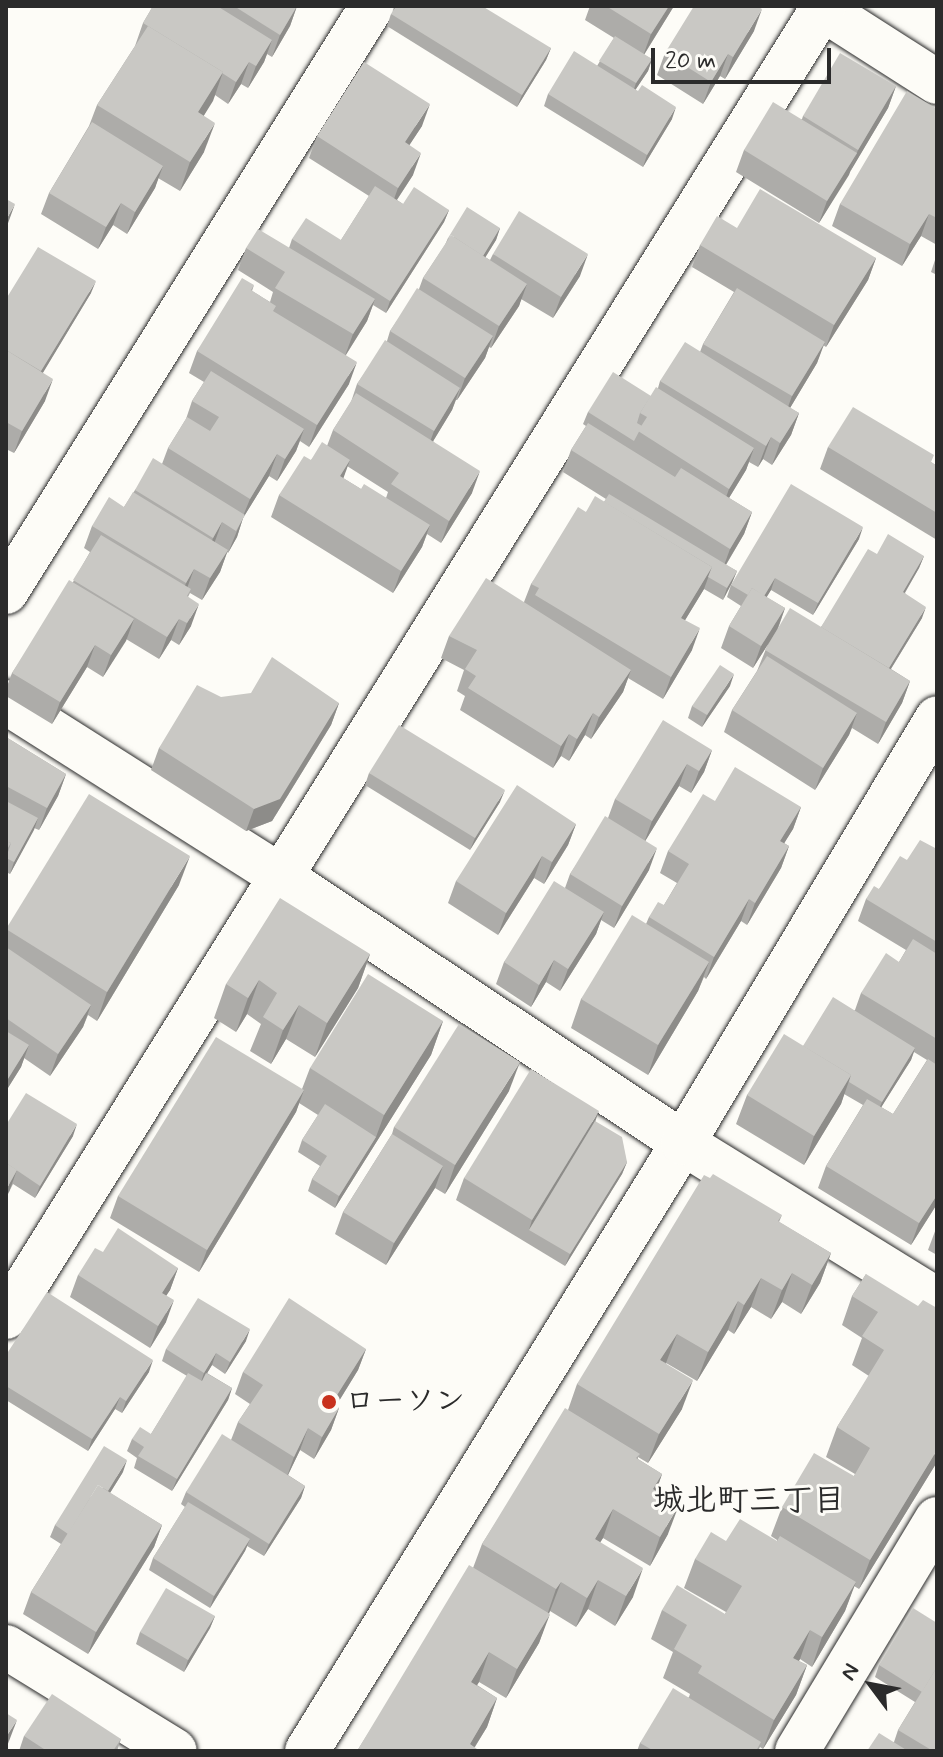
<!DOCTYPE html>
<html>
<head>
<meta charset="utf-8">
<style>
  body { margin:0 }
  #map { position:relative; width:943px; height:1757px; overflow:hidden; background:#fdfcf7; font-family:Mynerve,"Klee One",sans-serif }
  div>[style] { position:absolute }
  .roads { filter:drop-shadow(0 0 2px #2b2b2b) drop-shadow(0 0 2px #2b2b2b) }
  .street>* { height:44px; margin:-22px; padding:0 22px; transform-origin:22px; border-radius:22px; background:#fdfcf7 }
  .wall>* { inset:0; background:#adaca9 }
  .shaded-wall>* { inset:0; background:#8d8c89 }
  .building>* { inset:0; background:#c9c8c4 }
  .dots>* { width:22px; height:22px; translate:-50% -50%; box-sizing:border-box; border:4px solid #fdfcf7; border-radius:50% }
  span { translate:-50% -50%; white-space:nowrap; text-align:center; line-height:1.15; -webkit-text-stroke:6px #fdfcf7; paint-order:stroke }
  .poi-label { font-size:30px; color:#2b2b2b; font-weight:700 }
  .left { translate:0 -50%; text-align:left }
  .neighbourhood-label { font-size:32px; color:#2b2b2b; font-weight:700 }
  .frame { position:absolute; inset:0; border:8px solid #2b2b2b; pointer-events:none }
  .north { position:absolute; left:831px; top:1645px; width:80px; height:80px; -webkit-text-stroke:6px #fdfcf7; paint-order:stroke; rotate:302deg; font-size:22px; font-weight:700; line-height:32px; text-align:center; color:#2b2b2b }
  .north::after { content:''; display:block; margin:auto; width:28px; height:36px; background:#2b2b2b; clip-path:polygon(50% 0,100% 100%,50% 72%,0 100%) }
  .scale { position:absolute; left:651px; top:48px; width:180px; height:36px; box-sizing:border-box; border:4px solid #2b2b2b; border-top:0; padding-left:10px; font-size:24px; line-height:28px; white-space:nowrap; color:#2b2b2b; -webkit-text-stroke:6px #fdfcf7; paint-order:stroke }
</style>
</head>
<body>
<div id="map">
  <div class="roads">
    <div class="street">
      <div style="left:818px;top:6px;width:141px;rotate:32.6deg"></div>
      <div style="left:6px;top:592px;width:691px;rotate:-58.01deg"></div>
      <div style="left:6px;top:702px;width:325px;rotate:32.4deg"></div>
      <div style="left:280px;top:876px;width:483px;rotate:33.5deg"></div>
      <div style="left:683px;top:1143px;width:299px;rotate:31.7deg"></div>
      <div style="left:6px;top:1317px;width:1545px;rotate:-58.04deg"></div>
      <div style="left:6px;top:1647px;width:198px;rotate:31.6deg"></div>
      <div style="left:307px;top:1751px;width:715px;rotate:-58.27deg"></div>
      <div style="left:683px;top:1143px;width:495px;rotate:-59.1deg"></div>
      <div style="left:797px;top:1751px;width:271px;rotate:-58.9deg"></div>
    </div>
  </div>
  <div class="wall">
    <div style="clip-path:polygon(153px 6px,297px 6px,290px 26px,272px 57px,267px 54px,264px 62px,248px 88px,241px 84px,228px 104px,215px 95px,204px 115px,204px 152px,180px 191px,158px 178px,155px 188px,127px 234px,113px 225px,98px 249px,41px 214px,49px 193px,89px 126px,97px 105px,135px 46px,143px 23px)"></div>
    <div style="clip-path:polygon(590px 6px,674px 6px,644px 55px,652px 59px,648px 71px,635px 90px,672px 119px,643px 167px,544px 106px,548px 94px,597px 66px,614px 38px,585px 20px)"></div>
    <div style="clip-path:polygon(391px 14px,551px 48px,546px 60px,517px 107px,387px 26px)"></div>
    <div style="clip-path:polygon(754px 31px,725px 79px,720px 76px,703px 104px,657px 75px,665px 53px)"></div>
    <div style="clip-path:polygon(896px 86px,888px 108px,819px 223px,736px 172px,744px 150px,802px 119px,803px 116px)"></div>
    <div style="clip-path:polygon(937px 109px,937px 245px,921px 236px,902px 266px,832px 226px,840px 204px)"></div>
    <div style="clip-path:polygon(422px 126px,409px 145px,413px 175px,397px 200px,403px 204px,449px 210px,444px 222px,386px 313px,373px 305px,367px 321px,346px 355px,349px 384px,309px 447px,300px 441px,296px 451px,277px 481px,269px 476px,243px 518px,237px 537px,228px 553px,227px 552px,220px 572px,202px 600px,190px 593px,188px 597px,191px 626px,179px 645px,171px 640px,159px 659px,126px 639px,103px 677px,87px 667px,52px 724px,6px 696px,6px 689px,12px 673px,73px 582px,90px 552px,84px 548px,92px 526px,124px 507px,135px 490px,162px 464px,168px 448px,186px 419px,192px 401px,204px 382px,189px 373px,197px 351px,254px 285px,252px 291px,270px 302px,273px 292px,238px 270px,246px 248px,289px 248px,292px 239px,341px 240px,369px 196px,309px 158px,317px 136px)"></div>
    <div style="clip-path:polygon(evenodd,500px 228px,496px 240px,485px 257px,490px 260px,493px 254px,580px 276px,553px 318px,521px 299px,519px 306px,491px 348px,489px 347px,485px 358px,457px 400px,456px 400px,452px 410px,433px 441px,472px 493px,441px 543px,427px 534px,422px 547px,393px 593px,271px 517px,279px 495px,311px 460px,327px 446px,333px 430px,351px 402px,357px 384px,387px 341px,390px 331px,419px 289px,423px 278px,445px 245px,448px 238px,500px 228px,347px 466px,388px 492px,386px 498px,361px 489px,343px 478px,347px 466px)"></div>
    <div style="clip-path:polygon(737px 228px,876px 258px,868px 280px,826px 347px,823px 345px,817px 363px,790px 408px,799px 413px,791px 435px,772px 465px,763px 459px,758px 467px,749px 462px,746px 470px,729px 498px,752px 512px,744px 534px,726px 565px,737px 571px,723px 600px,704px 589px,685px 620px,692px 650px,663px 699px,628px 678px,623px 692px,591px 739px,585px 735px,569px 761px,561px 756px,553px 768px,460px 710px,465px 696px,457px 691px,464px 670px,441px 658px,449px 636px,524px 602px,531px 584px,586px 512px,604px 502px,606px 499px,563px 472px,571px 450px,586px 426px,583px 424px,588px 412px,651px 396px,658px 388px,660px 381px,700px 352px,703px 344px,734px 292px,692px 267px,700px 245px)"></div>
    <div style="clip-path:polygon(937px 254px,937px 275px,931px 272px)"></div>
    <div style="clip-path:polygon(91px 293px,43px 372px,45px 401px,14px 453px,6px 449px,6px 299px)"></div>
    <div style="clip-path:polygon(828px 447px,931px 462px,937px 466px,937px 540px,820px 469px)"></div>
    <div style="clip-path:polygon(859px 539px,813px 615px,771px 590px,766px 597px,785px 608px,778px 629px,821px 627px,877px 554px,924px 556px,919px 568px,905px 593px,922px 618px,891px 669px,910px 681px,902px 703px,878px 744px,852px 728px,849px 735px,815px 790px,724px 732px,732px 710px,757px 671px,768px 644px,753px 668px,721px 648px,729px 626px,741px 606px,727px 597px,731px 585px)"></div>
    <div style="clip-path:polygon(730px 686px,702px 727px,688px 718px,692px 706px)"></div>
    <div style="clip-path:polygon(221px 697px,339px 703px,331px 725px,272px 821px,246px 831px,151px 770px,159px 748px)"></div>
    <div style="clip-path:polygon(6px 737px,66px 774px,58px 796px,39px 830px,34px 828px,10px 874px,6px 872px)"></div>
    <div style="clip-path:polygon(712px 750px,704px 772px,691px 793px,679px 786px,645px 841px,649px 870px,614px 928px,601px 920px,596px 934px,560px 991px,546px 982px,531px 1007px,496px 984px,504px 962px,565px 888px,570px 874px,608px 818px,615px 799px)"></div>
    <div style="clip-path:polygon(369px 773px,500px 802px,470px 850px,365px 785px)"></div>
    <div style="clip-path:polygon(715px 801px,801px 807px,793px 829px,784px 843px,789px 846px,781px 868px,747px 925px,741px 921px,706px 979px,704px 977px,698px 991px,648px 1075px,571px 1028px,581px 999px,646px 924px,649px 917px,664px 905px,677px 883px,660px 873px,668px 851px)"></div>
    <div style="clip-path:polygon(576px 824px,568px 845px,544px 884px,534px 878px,498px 935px,448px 903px,456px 881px)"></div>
    <div style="clip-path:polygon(evenodd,937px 842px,937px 1204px,911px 1245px,818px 1188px,826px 1166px,863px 1105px,844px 1094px,841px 1104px,804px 1165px,736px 1124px,747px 1095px,803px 1046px,855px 1010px,861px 993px,899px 962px,906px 950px,858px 921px,866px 899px,879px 889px,907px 860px,935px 848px,937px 842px,914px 1052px,927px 1060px,893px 1114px,881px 1107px,911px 1060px,914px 1052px)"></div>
    <div style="clip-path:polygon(179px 885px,97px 1021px,88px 1015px,83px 1027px,50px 1076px,24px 1058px,21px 1067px,6px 1091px,6px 930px)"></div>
    <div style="clip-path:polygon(370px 954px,358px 988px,315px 1057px,286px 1039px,271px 1064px,250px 1051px,261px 1024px,247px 1014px,236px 1032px,214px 1018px,226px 984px)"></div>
    <div style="clip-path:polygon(443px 1021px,431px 1055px,335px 1208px,308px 1191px,312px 1179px,320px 1166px,298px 1152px,302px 1140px,318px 1115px,299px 1103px,296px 1112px,199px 1272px,110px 1218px,118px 1196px,302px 1089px,310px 1068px)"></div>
    <div style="clip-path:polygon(509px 1091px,445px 1194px,435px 1188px,386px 1265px,335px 1234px,343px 1212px,392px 1134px,394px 1127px)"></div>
    <div style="clip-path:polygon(595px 1121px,627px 1162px,622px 1174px,565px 1266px,456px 1200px,464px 1178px)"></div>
    <div style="clip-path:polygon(6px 1125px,73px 1136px,35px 1198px,13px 1184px,9px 1192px)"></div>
    <div style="clip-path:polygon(782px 1215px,779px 1222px,831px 1253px,820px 1283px,801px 1314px,782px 1302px,771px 1319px,751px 1307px,734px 1334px,728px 1330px,697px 1381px,666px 1363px,682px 1409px,648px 1463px,638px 1457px,638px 1459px,662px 1474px,656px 1491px,668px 1534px,650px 1566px,603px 1538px,600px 1542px,633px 1597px,615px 1626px,588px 1609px,576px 1627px,550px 1611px,539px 1643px,506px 1698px,479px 1682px,477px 1685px,497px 1698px,487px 1727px,475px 1747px,357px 1751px,473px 1568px,482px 1544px,568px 1410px,577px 1384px)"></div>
    <div style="clip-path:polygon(937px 1226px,937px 1255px,928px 1250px)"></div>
    <div style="clip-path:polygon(178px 1268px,170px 1290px,166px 1295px,166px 1322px,150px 1348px,70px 1297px,78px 1275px)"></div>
    <div style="clip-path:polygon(866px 1274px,937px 1462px,859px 1589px,854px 1586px,845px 1611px,812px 1667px,800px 1659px,799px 1661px,807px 1665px,796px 1695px,763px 1749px,760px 1747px,758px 1751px,637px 1751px,640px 1743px,689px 1697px,690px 1694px,663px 1678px,673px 1652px,651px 1639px,662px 1610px,725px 1614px,726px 1612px,684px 1588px,695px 1559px,726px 1541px,777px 1541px,777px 1540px,771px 1536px,782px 1507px,854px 1476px,855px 1474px,826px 1457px,837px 1427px,869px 1376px,852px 1365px,862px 1338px,842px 1325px,852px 1296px)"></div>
    <div style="clip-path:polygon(246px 1341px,225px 1374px,212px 1365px,207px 1373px,232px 1388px,228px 1400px,172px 1491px,134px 1468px,137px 1458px,127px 1451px,132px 1439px,151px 1434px,187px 1376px,162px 1361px,166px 1349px)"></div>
    <div style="clip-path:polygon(366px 1349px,358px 1370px,336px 1406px,339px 1408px,331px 1430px,314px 1459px,300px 1450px,288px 1475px,305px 1486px,301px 1498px,264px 1556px,247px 1546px,245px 1551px,210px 1608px,149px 1570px,153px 1558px,185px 1507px,181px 1504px,186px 1492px,231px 1440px,238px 1422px,250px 1404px,235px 1394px,243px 1372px)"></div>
    <div style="clip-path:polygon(6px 1355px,149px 1372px,122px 1413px,115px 1409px,88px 1451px,6px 1400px)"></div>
    <div style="clip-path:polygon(123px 1472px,110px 1493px,162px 1525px,154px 1547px,88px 1654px,23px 1614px,31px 1592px,61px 1544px,50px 1537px,55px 1525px)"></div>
    <div style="clip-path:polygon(215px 1616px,210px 1628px,184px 1672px,136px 1644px,140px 1632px)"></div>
    <div style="clip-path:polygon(937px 1623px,937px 1751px,867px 1751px,894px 1742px,898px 1730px,915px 1702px,875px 1677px,879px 1665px)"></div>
    <div style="clip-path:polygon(24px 1736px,121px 1739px,117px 1751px,19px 1751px)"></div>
  </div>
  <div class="shaded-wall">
    <div style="clip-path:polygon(297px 6px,290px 26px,272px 57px,280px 35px)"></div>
    <div style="clip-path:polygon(669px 6px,674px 6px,643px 56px,651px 34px)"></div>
    <div style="clip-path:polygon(762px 9px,754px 31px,725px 79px,733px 57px)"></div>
    <div style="clip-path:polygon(272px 40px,264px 62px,248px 88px,256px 66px)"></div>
    <div style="clip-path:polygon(551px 48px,546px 60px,517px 107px,522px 95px)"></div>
    <div style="clip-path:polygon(728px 54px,720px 76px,703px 104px,711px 82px)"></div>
    <div style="clip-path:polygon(652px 59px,648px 71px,632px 95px,636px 83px)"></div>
    <div style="clip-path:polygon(249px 62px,241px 84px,228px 104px,236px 82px)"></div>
    <div style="clip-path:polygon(223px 72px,213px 101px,188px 141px,198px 112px)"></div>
    <div style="clip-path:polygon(896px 86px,888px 108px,850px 172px,858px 150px)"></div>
    <div style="clip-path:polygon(430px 104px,422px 126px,397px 164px,405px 142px)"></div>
    <div style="clip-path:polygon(676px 107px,672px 119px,643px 167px,647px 155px)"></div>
    <div style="clip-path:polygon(215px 123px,204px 152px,180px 191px,190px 162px)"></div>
    <div style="clip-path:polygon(421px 153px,413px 175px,390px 210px,398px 188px)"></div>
    <div style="clip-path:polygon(857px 153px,849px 175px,819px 223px,827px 201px)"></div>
    <div style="clip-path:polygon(163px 166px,155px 188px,127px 234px,135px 212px)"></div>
    <div style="clip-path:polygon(121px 203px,113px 225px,98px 249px,106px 227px)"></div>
    <div style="clip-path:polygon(15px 204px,7px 226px,6px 229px,6px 220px)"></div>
    <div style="clip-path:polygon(449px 210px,444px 222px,386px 313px,390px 301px)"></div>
    <div style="clip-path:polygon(929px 214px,921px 236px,902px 266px,910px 244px)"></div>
    <div style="clip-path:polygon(500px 228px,496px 240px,477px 271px,481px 259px)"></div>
    <div style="clip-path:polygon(588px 254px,580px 276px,553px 318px,561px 297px)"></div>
    <div style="clip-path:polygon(876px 258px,868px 280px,826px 347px,834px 325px)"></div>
    <div style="clip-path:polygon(96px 281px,91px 293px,35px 386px,39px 374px)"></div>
    <div style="clip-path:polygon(527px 284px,519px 306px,491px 348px,499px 326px)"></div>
    <div style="clip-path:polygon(375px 299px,367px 321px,345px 356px,353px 334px)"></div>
    <div style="clip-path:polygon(493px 336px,485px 358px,457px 400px,465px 378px)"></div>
    <div style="clip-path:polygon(825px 342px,817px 363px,784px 418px,792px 396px)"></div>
    <div style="clip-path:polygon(357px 362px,349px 384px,309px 447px,317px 425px)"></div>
    <div style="clip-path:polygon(53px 379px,45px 401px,14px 453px,22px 431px)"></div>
    <div style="clip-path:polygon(460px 388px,452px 410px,426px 453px,434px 431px)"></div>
    <div style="clip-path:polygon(799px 413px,791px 435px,772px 465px,780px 443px)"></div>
    <div style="clip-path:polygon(304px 429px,296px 451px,277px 481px,285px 459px)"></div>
    <div style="clip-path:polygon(771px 437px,763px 459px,758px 467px,766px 446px)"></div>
    <div style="clip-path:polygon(754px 448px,746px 470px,721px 511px,729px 489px)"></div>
    <div style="clip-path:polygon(277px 454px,269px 476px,243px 518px,237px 537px,228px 553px,250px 499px)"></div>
    <div style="clip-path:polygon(350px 460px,342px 482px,340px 476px)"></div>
    <div style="clip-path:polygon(480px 471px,472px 493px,441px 543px,449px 521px)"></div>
    <div style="clip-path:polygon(752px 512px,744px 534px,722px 571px,730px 549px)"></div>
    <div style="clip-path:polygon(222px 522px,214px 544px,205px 559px,213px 538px)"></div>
    <div style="clip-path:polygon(430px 525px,422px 547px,393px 593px,401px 571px)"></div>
    <div style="clip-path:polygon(863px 527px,859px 539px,813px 615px,818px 603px)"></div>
    <div style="clip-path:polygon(228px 550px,220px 572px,202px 600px,210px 578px)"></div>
    <div style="clip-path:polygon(924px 556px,919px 568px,898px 604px,903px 592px)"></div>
    <div style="clip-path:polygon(712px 567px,704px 589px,673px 640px,681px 618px)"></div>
    <div style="clip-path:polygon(194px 569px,186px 591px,178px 605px,186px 583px)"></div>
    <div style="clip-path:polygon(737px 571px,732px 583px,723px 600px,727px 588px)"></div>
    <div style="clip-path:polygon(775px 578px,771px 590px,756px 615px,760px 603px)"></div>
    <div style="clip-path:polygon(199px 604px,191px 626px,179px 645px,187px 623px)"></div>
    <div style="clip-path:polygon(926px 607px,922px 618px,879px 688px,884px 676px)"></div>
    <div style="clip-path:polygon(785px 608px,777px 630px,753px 668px,761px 646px)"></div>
    <div style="clip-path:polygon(134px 619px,126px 641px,103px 677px,111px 655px)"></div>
    <div style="clip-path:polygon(179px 619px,171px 640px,159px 659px,167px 637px)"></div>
    <div style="clip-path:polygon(700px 628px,692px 650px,663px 699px,671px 677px)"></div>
    <div style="clip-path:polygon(95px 645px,87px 667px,52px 724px,60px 702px)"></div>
    <div style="clip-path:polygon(631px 670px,623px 692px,591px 739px,599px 717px)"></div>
    <div style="clip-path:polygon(734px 674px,730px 686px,702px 727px,707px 715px)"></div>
    <div style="clip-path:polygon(910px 681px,902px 703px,878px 744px,886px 722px)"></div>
    <div style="clip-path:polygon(339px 703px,331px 725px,272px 821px,246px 831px,254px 809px)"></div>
    <div style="clip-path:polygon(593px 713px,585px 735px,569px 761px,577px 739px)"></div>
    <div style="clip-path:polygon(857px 713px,849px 735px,815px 790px,823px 768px)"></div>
    <div style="clip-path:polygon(569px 734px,561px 756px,553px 768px,561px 746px)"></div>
    <div style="clip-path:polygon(712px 750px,704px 772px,691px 793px,699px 771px)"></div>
    <div style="clip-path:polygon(687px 764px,679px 786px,644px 843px,652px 821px)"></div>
    <div style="clip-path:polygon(66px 774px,58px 796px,39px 830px,47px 808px)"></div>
    <div style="clip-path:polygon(505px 790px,500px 802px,470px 850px,475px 838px)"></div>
    <div style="clip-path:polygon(801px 807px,793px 829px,772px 863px,780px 841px)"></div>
    <div style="clip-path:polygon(38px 818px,34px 830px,10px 874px,14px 862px)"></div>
    <div style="clip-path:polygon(576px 824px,568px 845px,544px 884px,552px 862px)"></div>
    <div style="clip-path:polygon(789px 846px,781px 868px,747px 925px,755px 903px)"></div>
    <div style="clip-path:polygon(657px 848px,649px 870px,614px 928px,622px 906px)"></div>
    <div style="clip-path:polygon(190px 856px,179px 885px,97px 1021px,107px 992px)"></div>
    <div style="clip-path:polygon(542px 856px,534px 878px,498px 935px,506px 913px)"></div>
    <div style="clip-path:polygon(749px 899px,741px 921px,706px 979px,714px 957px)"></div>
    <div style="clip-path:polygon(604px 912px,596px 934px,560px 991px,568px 969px)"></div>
    <div style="clip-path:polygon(370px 954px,358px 988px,315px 1057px,327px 1023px)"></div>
    <div style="clip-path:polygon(554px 960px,546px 982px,531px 1007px,539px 985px)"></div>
    <div style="clip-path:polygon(709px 962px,698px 991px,648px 1075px,658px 1045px)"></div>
    <div style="clip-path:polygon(259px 980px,247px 1014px,236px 1032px,248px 998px)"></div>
    <div style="clip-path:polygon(91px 1005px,83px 1027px,50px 1076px,58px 1054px)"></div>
    <div style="clip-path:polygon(299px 1005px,286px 1039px,271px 1064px,283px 1030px)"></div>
    <div style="clip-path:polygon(443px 1021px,431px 1055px,335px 1208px,339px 1196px,376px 1137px,384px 1115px)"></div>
    <div style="clip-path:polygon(29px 1045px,21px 1067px,6px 1091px,6px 1082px)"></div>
    <div style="clip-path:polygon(915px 1048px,911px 1060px,877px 1114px,882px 1102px)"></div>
    <div style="clip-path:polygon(520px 1062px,509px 1091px,445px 1194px,455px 1165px)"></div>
    <div style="clip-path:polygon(851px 1075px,841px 1104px,804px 1165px,814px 1136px)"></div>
    <div style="clip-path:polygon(304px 1090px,296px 1112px,199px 1272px,207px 1250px)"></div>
    <div style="clip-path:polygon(599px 1111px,591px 1133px,529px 1230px,532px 1220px)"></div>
    <div style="clip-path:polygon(77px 1124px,73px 1136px,35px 1198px,40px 1186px)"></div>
    <div style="clip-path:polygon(627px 1162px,622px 1174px,565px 1266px,570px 1254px)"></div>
    <div style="clip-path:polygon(443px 1166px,435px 1188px,386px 1265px,394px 1243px)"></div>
    <div style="clip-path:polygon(17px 1170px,9px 1192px,6px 1198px,6px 1190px)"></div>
    <div style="clip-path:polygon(937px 1195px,937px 1204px,911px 1245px,919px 1223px)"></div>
    <div style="clip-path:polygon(831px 1253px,820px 1283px,801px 1314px,812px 1285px)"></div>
    <div style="clip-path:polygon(178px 1268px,170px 1290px,154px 1315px,162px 1293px)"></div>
    <div style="clip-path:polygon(792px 1273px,782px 1302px,771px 1319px,782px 1290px)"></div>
    <div style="clip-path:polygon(761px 1278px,751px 1307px,734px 1334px,744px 1305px)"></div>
    <div style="clip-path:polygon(174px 1300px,166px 1322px,150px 1348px,158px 1326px)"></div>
    <div style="clip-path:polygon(738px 1301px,728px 1330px,697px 1381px,708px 1352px)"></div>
    <div style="clip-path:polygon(250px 1329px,246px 1341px,225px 1374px,230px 1362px)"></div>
    <div style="clip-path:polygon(677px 1334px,666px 1363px,660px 1360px)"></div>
    <div style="clip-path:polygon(366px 1349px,358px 1370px,324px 1425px,332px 1403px)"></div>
    <div style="clip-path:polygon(216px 1353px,212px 1365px,200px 1385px,204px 1373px)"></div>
    <div style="clip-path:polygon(153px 1360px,149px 1372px,122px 1413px,126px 1401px)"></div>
    <div style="clip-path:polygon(693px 1380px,682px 1409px,648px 1463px,659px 1434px)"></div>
    <div style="clip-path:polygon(232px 1388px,228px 1400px,172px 1491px,177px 1479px)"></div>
    <div style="clip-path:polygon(120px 1397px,115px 1409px,88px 1451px,92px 1439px)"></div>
    <div style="clip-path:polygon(339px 1408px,331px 1430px,314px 1459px,322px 1437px)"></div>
    <div style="clip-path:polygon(308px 1428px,300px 1450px,286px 1479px,294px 1457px)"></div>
    <div style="clip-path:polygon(937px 1450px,937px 1462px,859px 1589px,870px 1560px)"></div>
    <div style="clip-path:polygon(127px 1460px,123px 1472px,98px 1512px,102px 1500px)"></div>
    <div style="clip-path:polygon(662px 1474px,652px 1503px,653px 1489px)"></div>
    <div style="clip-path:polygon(305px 1486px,301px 1498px,264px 1556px,269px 1544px)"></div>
    <div style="clip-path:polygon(679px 1505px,668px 1534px,650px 1566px,660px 1537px)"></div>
    <div style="clip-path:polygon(613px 1509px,603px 1538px,584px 1568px,595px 1539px)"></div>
    <div style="clip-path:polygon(162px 1525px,154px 1547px,88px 1654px,96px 1632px)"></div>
    <div style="clip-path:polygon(250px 1539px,245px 1551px,210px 1608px,214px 1596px)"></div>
    <div style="clip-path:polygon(643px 1568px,633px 1597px,615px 1626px,626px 1596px)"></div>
    <div style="clip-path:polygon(598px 1580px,588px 1609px,576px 1627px,587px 1598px)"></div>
    <div style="clip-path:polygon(561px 1582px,550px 1611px,546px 1618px,556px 1589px)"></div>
    <div style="clip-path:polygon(856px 1582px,845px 1611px,812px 1667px,822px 1637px)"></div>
    <div style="clip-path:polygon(550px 1614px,539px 1643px,506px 1698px,517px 1669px)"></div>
    <div style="clip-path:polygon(215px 1616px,210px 1628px,184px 1672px,188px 1660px)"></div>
    <div style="clip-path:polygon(810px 1630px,800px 1659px,782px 1687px,793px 1658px)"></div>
    <div style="clip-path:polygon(489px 1652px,479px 1682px,461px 1711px,471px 1682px)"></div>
    <div style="clip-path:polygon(807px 1665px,796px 1695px,763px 1749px,774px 1720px)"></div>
    <div style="clip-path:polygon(497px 1698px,487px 1727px,472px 1751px,470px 1744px)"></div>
    <div style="clip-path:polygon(17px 1720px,6px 1749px,6px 1737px)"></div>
  </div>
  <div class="building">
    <div style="clip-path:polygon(153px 6px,217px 6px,272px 40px,256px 66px,249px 62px,236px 82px,222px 73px,223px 72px,143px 23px)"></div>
    <div style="clip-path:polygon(234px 6px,297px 6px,280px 35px)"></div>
    <div style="clip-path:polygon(396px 6px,482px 6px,551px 48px,522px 95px,391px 14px)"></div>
    <div style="clip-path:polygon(606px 6px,669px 6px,651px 34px)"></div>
    <div style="clip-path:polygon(694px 6px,757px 6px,762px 9px,733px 57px,728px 54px,711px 82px,665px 53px)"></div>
    <div style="clip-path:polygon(148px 26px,223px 72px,198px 112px,215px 123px,190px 162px,97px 105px)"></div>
    <div style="clip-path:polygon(615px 36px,652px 59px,636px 83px,599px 61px)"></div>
    <div style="clip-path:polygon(574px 51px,638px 91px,642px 85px,676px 107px,647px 155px,548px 94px)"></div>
    <div style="clip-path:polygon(840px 53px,896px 86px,858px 150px,803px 116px)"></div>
    <div style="clip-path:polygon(364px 62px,430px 104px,405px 142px,421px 153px,398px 188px,317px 136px)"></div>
    <div style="clip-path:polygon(907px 91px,937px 109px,937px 218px,929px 214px,910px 244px,840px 204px)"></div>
    <div style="clip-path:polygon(773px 102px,857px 153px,827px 201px,744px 150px)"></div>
    <div style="clip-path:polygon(92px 122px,163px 166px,135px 212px,121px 203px,106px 227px,49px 193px)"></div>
    <div style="clip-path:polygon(375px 186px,403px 204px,414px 187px,449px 210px,390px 301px,292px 239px,306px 218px,341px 240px)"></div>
    <div style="clip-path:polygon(760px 189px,876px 258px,834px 325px,700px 245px,717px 216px,737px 228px)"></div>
    <div style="clip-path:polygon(6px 199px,15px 204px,6px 220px)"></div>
    <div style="clip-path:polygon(467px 207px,500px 228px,483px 256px,451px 235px,449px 239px,448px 238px)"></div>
    <div style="clip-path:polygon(519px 211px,588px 254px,561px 297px,493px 254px)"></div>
    <div style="clip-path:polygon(258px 229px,375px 299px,353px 334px,275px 288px,285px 272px,246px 248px)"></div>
    <div style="clip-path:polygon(451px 235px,527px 284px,499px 326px,423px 278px)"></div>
    <div style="clip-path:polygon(38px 247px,96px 281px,41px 371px,6px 350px,6px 325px,8px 322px,6px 321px,6px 299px)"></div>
    <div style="clip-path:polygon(242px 278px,254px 285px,251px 290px,276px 306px,273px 311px,357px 362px,317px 425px,197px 351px)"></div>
    <div style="clip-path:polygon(417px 288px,493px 336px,465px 378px,390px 331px)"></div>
    <div style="clip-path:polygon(737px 288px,825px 342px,792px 396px,703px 344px)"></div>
    <div style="clip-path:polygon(385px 340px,460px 388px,434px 431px,357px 384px)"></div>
    <div style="clip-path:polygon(685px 342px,799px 413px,780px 443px,771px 437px,766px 446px,660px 381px)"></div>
    <div style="clip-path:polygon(6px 350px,53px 379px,22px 431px,6px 422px)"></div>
    <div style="clip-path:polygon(211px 371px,304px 429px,285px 459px,277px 454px,250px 499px,168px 448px,187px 417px,210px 431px,219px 417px,192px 401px)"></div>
    <div style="clip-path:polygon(613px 372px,651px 396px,640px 413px,637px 423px,642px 426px,634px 441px,588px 412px)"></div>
    <div style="clip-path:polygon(656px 387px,754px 448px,729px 489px,638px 431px,647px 417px,640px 413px)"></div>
    <div style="clip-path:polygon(356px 393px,480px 471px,449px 521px,391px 484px,399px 473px,333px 430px)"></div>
    <div style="clip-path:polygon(853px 407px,934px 455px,931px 462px,937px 466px,937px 513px,828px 447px)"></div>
    <div style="clip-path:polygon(588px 423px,675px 477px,681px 468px,752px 512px,730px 549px,571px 450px)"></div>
    <div style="clip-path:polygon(322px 442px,350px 460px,340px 476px,361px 489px,364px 484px,430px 525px,401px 571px,279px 495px,304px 456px,311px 460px)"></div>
    <div style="clip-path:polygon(153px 458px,245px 515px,236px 531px,222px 522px,213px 538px,135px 490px)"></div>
    <div style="clip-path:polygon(791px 484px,863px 527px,818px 603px,775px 578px,764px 596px,752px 588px,748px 595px,731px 585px)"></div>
    <div style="clip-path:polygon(133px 492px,228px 550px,210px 578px,194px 569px,186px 583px,92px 526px,109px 497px,124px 507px)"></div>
    <div style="clip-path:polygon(609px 494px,737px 571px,727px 588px,708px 577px,712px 567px,604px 502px)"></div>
    <div style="clip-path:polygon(595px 496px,712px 567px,681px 618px,700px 628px,671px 677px,535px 595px,539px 588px,531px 584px,578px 507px,586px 512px)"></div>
    <div style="clip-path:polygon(888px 534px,924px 556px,903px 592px,926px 607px,889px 668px,821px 627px,868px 549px,877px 554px)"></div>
    <div style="clip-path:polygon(101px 535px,191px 589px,187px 596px,199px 604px,187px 623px,179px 619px,167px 637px,73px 580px)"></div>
    <div style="clip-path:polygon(486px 578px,631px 670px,599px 717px,593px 713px,577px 739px,569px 734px,561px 746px,468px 688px,476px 676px,465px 669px,477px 650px,449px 636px)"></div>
    <div style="clip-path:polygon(69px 580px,134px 619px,111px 655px,95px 645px,60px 702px,12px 673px)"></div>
    <div style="clip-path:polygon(752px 588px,785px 608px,761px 646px,729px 626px)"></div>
    <div style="clip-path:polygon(790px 608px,910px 681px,886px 722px,765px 650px)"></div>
    <div style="clip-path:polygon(767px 656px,857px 713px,823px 768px,732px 710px)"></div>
    <div style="clip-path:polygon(272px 657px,339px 703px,280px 799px,254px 809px,159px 748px,197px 685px,221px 697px,251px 693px)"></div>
    <div style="clip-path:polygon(720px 665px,734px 674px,707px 715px,692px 706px)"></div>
    <div style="clip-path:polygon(663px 720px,712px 750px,699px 771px,687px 764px,652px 821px,615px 799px)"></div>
    <div style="clip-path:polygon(399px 725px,505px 790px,475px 838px,369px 773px)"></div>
    <div style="clip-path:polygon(6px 737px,66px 774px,47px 808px,6px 786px)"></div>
    <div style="clip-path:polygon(735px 767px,801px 807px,780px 841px,789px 846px,755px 903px,749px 899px,714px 957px,649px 917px,658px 902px,664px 905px,689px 864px,668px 851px,703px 794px,715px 801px)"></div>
    <div style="clip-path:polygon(517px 785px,576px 824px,552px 862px,542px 856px,506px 913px,456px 881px)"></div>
    <div style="clip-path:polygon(89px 794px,190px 856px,107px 992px,6px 929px)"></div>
    <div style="clip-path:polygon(6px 801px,38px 818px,14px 862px,6px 858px,11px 843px,6px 841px)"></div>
    <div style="clip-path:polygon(605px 816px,657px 848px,622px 906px,570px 874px)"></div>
    <div style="clip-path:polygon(920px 840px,937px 849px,937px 942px,866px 899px,874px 886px,879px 889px,900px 856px,907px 860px)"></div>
    <div style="clip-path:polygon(6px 841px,11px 843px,6px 851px)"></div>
    <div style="clip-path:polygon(554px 881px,604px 912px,568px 969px,554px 960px,539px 985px,504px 962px)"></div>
    <div style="clip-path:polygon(280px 898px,370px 954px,327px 1023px,299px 1005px,283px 1030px,263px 1017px,277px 993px,259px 980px,248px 998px,226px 984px)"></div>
    <div style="clip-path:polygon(632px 915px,709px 962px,658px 1045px,581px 999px)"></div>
    <div style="clip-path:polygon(913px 939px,937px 954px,937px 1039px,861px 993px,886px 953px,899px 962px)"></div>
    <div style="clip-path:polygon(6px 947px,91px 1005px,58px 1054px,6px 1018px)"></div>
    <div style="clip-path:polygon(368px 974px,443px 1021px,384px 1115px,310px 1068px)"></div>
    <div style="clip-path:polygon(833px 997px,915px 1048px,882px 1102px,849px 1082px,851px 1075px,803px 1046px)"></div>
    <div style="clip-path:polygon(459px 1024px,520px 1062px,455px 1165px,394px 1127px)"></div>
    <div style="clip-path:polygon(6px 1031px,29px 1045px,6px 1082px)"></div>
    <div style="clip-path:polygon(784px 1034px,851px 1075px,814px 1136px,747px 1095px)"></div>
    <div style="clip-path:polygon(216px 1037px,304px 1090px,207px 1250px,118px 1196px)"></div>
    <div style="clip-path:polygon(928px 1059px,937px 1065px,937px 1195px,919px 1223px,826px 1166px,867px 1099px,893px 1114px)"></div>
    <div style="clip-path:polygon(531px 1069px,599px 1111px,532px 1220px,464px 1178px)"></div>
    <div style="clip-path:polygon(26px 1093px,77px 1124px,40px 1186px,6px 1163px,6px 1125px)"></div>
    <div style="clip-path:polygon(325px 1104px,376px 1137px,339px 1196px,312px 1179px,327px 1156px,302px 1140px)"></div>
    <div style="clip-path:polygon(595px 1121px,622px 1137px,627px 1162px,570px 1254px,529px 1230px)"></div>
    <div style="clip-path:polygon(392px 1134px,443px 1166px,394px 1243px,343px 1212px)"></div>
    <div style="clip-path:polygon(6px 1163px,17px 1170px,6px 1190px)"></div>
    <div style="clip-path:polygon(713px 1174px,782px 1215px,778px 1221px,831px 1253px,812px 1285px,792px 1273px,782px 1290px,761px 1278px,744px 1305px,738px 1301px,708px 1352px,677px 1334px,660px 1360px,693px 1380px,659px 1434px,577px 1384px,704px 1175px,710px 1178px)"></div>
    <div style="clip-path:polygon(118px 1228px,178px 1268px,162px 1293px,174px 1300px,158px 1326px,78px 1275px,95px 1248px,103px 1252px)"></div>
    <div style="clip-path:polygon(866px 1274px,918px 1306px,923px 1300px,937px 1308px,937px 1450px,870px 1560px,782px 1507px,814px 1453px,854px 1476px,870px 1448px,837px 1427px,884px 1350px,862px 1336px,878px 1312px,852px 1296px)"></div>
    <div style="clip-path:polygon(47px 1292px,153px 1360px,126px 1401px,120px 1397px,92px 1439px,6px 1386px,6px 1355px)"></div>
    <div style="clip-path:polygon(198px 1298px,250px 1329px,230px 1362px,216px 1353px,204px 1373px,166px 1349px)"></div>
    <div style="clip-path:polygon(289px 1298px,366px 1349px,332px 1403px,339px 1408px,322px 1437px,308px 1428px,294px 1457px,238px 1422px,263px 1385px,243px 1372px)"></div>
    <div style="clip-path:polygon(188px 1373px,202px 1381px,206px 1373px,232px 1388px,177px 1479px,138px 1456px,144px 1447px,132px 1439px,140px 1427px,151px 1434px)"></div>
    <div style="clip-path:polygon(565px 1408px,640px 1454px,636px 1458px,662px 1474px,653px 1489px,679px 1505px,660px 1537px,613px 1509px,595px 1539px,643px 1568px,626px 1596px,598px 1580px,587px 1598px,561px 1582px,556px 1589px,482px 1544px)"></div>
    <div style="clip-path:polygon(222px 1434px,305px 1486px,269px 1544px,186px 1492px)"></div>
    <div style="clip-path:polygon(104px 1446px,127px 1460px,108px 1491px,98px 1485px,68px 1534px,55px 1525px)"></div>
    <div style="clip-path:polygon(98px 1485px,162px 1525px,96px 1632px,31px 1592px)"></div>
    <div style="clip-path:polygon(188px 1502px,250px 1539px,214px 1596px,153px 1558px)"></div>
    <div style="clip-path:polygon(740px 1519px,777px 1541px,780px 1536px,856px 1582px,822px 1637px,810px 1630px,793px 1658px,807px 1665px,774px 1720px,698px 1673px,702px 1666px,674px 1649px,687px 1625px,662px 1610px,677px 1585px,725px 1614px,742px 1586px,695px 1559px,711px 1532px,726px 1541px)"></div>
    <div style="clip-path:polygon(469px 1565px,550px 1614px,517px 1669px,489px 1652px,471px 1682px,497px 1698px,470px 1744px,477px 1749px,476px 1751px,357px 1751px)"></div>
    <div style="clip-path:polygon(166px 1588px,215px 1616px,188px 1660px,140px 1632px)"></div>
    <div style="clip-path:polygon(913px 1608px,937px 1623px,937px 1667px,922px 1692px,879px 1665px)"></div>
    <div style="clip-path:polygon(937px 1667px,937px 1751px,933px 1751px,898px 1730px)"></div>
    <div style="clip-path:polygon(673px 1688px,761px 1742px,756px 1751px,654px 1751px,640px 1743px)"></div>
    <div style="clip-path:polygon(52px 1694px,121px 1739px,113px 1751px,47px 1751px,24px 1736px)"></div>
    <div style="clip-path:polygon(6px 1713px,17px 1720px,6px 1737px)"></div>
    <div style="clip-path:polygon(879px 1733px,908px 1751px,867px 1751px)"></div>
  </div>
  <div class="dots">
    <div style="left:329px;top:1402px;background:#c8321e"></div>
  </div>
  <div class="poi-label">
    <span class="left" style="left:345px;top:1402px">ローソン</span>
  </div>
  <div class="neighbourhood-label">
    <span style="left:749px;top:1501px">城北町三丁目</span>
  </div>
  <div class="frame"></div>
  <div class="north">N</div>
  <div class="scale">20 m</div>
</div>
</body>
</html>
